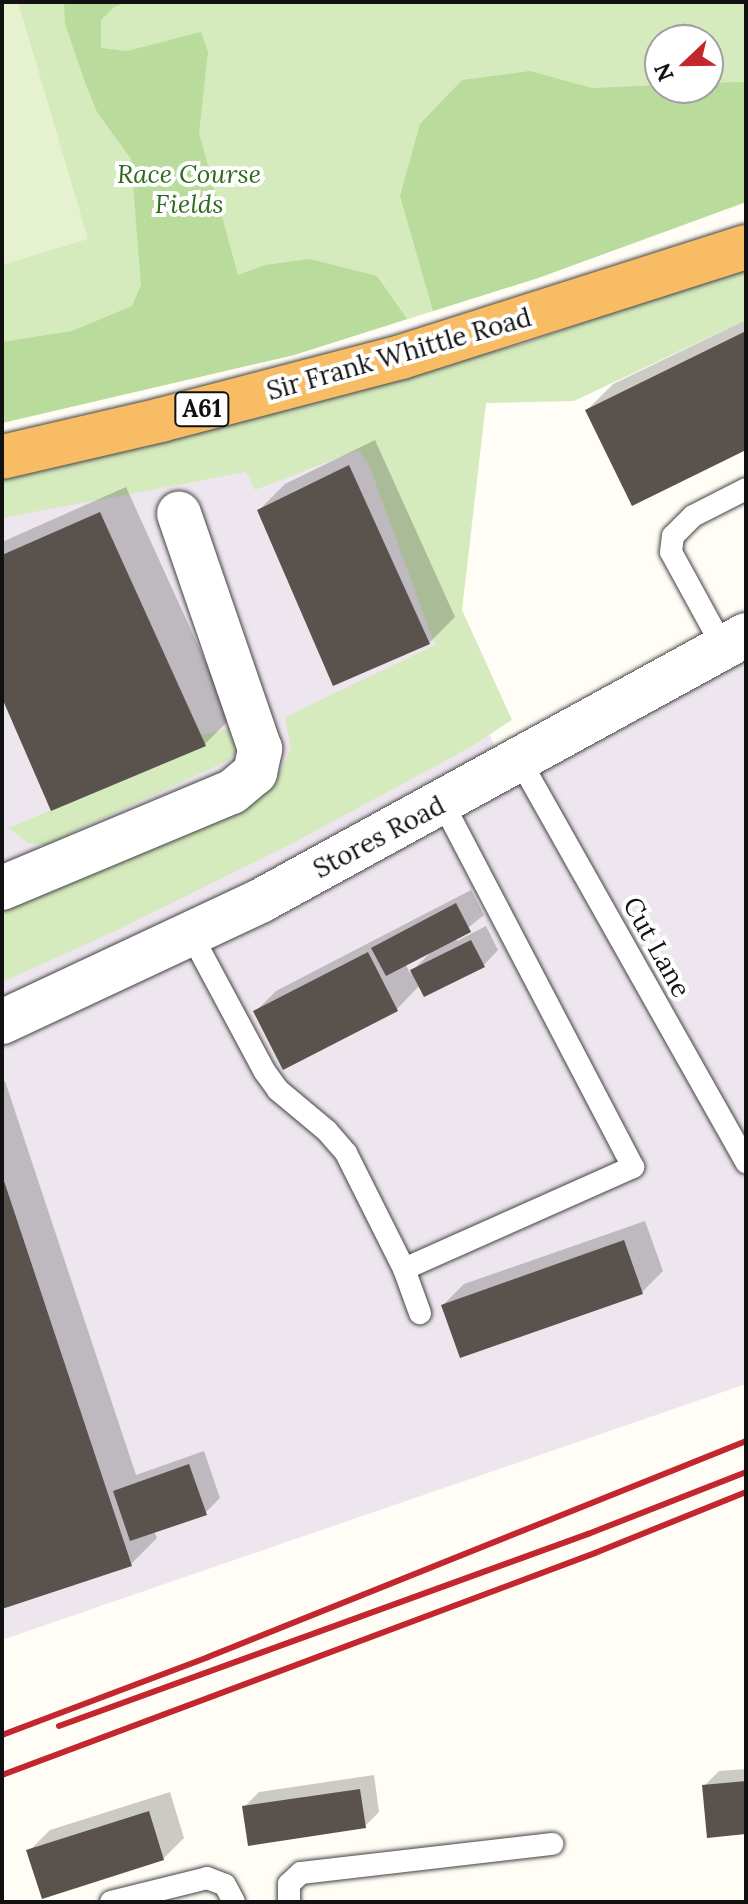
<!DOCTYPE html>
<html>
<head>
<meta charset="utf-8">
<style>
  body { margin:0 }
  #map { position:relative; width:748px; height:1904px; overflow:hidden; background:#fffdf5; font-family:Lora,serif }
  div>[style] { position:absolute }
  .industrial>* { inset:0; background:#eee6ef }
  .green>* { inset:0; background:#d5ebbd }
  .forest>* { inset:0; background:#b9dc9c }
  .pitch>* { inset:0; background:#e6f2cf }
  .shadow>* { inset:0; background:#0003 }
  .building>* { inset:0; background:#5a524d }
  .roads { filter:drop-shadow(0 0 2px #444) drop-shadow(0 0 2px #444) }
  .service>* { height:22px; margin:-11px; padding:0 11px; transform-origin:11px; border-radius:11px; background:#fff }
  .minor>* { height:44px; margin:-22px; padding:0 22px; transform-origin:22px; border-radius:22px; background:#fff }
  .tertiary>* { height:44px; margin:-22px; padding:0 22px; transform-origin:22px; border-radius:22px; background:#fff }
  .trunk>* { height:44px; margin:-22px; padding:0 22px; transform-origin:22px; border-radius:22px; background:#f7bc64 }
  .rail>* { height:6px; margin:-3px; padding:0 3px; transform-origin:3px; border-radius:3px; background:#c4262e }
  span { translate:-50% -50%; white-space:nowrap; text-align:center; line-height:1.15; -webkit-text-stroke:8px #fff; paint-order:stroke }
  .shield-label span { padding:2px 6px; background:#fff; border:2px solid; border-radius:6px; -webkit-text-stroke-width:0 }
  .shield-label { font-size:24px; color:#111; font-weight:700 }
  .park-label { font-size:26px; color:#2f6b1f; font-style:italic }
  .street-label { font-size:26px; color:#111 }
  .frame { position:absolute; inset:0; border:4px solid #111; pointer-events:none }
  .north { position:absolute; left:644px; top:24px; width:80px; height:80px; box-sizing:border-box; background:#fff; border:2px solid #a0a0a0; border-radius:50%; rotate:248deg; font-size:22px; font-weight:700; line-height:32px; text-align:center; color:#111 }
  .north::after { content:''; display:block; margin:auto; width:28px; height:36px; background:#c4262e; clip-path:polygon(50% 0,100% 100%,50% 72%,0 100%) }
</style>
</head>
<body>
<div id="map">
  <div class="industrial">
    <div style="clip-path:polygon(384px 404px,453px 662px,511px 778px,746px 652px,746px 1384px,2px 1640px,2px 502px)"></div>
  </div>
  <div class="green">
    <div style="clip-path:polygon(evenodd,2px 2px,746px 2px,746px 202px,538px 278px,294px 355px,2px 423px,2px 2px,660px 40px,708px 40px,708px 88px,660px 88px,660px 40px)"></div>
    <div style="clip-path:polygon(746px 266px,746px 320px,574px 401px,486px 403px,462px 610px,512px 720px,469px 748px,293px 843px,111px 933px,2px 982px,2px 909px,54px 890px,272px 788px,291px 749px,285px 717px,435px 645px,369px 465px,358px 450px,255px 490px,246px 472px,2px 518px,2px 478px,522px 344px)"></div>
    <div style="clip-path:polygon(235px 727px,240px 749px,227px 761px,45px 845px,28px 843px,8px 828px,205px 746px,201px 735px)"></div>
  </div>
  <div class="forest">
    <div style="clip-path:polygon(64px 2px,128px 2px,114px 7px,101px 20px,101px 48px,127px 51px,201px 32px,208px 52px,199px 133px,238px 275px,265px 265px,310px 259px,377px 276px,407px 319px,294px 355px,2px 423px,2px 342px,72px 331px,132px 306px,141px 285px,131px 159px,97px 112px,86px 85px,65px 24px)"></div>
    <div style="clip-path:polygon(530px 71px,592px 88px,660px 85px,660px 88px,708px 88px,708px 83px,746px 82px,746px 202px,538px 278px,433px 311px,400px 196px,420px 124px,462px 80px)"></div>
  </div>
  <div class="pitch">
    <div style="clip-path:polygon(2px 2px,18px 2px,88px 239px,2px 265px)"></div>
  </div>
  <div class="shadow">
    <div style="clip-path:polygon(746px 320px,746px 448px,587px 410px,613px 384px)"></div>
    <div style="clip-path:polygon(375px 440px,455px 617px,429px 643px,259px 510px,285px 484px)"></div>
    <div style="clip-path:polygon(126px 487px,231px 718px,205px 744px,2px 693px,2px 542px)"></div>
    <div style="clip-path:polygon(evenodd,471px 890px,484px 915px,455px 938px,457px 941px,486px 926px,498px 950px,484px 965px,420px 985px,397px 1009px,255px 1012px,276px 991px,471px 890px,433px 950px,410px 973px,405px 963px,433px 950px)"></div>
    <div style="clip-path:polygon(5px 1081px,136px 1475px,204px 1451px,220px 1498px,205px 1513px,154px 1531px,157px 1538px,131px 1564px,2px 1607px,2px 1082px)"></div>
    <div style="clip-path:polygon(645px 1221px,663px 1271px,642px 1292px,443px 1305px,464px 1284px)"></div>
    <div style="clip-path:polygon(746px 1769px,746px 1832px,704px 1786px,719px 1771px)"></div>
    <div style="clip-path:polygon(374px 1775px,379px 1812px,365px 1826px,244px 1807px,259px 1792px)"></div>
    <div style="clip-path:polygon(170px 1792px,184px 1838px,163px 1859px,29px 1851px,50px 1830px)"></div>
  </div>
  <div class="building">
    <div style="clip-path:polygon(746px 331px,746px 450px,632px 506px,585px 410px)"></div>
    <div style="clip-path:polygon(349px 465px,430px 644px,333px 686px,257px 510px)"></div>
    <div style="clip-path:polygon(100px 512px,206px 746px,51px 811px,2px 698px,2px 555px)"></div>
    <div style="clip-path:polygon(456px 903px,471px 932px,386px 976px,371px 948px)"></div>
    <div style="clip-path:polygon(471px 940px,485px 967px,424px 997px,410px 970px)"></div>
    <div style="clip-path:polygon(368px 952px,398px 1011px,283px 1070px,253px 1011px)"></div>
    <div style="clip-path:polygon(2px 1175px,132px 1566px,2px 1609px)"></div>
    <div style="clip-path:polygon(624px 1240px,643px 1294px,460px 1358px,441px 1305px)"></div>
    <div style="clip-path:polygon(189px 1464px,207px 1515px,130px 1541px,113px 1491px)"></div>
    <div style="clip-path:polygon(746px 1781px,746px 1834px,707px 1838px,702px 1785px)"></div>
    <div style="clip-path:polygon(360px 1789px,366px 1828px,248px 1846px,242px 1806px)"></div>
    <div style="clip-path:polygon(149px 1811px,164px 1860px,42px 1899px,26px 1850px)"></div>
  </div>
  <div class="roads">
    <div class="service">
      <div style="left:723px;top:647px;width:108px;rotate:-118.7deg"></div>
      <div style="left:671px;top:552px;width:16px;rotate:-83deg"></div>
      <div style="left:673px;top:536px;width:28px;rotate:-45deg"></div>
      <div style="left:693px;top:516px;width:59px;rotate:-27deg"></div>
      <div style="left:519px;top:759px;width:463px;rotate:60.6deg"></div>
      <div style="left:192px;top:936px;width:154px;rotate:61.8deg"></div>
      <div style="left:265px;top:1072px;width:22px;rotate:54deg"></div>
      <div style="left:278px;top:1090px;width:64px;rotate:39.9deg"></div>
      <div style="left:327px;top:1131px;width:29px;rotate:49deg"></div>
      <div style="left:346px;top:1153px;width:130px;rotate:63.4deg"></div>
      <div style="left:404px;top:1269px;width:47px;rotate:70deg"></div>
      <div style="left:404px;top:1269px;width:251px;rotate:-24deg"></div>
      <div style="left:633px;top:1167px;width:411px;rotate:-117.6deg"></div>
      <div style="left:111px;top:1902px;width:99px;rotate:-14deg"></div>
      <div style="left:207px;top:1878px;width:19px;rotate:21deg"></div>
      <div style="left:225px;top:1885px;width:19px;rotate:62deg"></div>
      <div style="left:289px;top:1902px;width:18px;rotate:-90deg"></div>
      <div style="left:289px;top:1884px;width:16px;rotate:-43deg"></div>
      <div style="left:301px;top:1873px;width:253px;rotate:-6.6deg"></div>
    </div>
    <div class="minor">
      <div style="left:2px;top:888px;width:249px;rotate:-22.7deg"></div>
      <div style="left:232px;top:792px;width:30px;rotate:-40deg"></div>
      <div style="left:255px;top:773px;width:25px;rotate:-78deg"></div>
      <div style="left:260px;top:749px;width:249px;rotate:-109deg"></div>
    </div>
    <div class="tertiary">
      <div style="left:2px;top:1022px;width:287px;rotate:-25.1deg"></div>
      <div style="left:262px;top:900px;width:552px;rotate:-28.7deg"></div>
    </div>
    <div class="trunk">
      <div style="left:2px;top:457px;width:163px;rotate:-13.1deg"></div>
      <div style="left:161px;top:420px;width:248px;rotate:-14.7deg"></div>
      <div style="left:401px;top:357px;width:362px;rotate:-17.7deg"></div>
    </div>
  </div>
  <div class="rail">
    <div style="left:59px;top:1726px;width:563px;rotate:-19.95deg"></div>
    <div style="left:588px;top:1534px;width:170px;rotate:-21.4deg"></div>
    <div style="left:2px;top:1735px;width:220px;rotate:-20.7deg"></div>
    <div style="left:208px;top:1657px;width:580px;rotate:-21.87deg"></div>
    <div style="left:2px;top:1775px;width:633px;rotate:-20.52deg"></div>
    <div style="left:595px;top:1553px;width:163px;rotate:-22deg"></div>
  </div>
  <div class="shield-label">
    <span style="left:202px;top:409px">A61</span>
  </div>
  <div class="park-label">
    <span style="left:189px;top:189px">Race Course<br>Fields</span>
  </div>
  <div class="street-label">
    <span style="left:399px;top:354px;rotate:-16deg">Sir Frank Whittle Road</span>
    <span style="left:379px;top:837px;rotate:-28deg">Stores Road</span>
    <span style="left:657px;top:947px;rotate:61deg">Cut Lane</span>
  </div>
  <div class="frame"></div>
  <div class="north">N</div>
</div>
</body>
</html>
